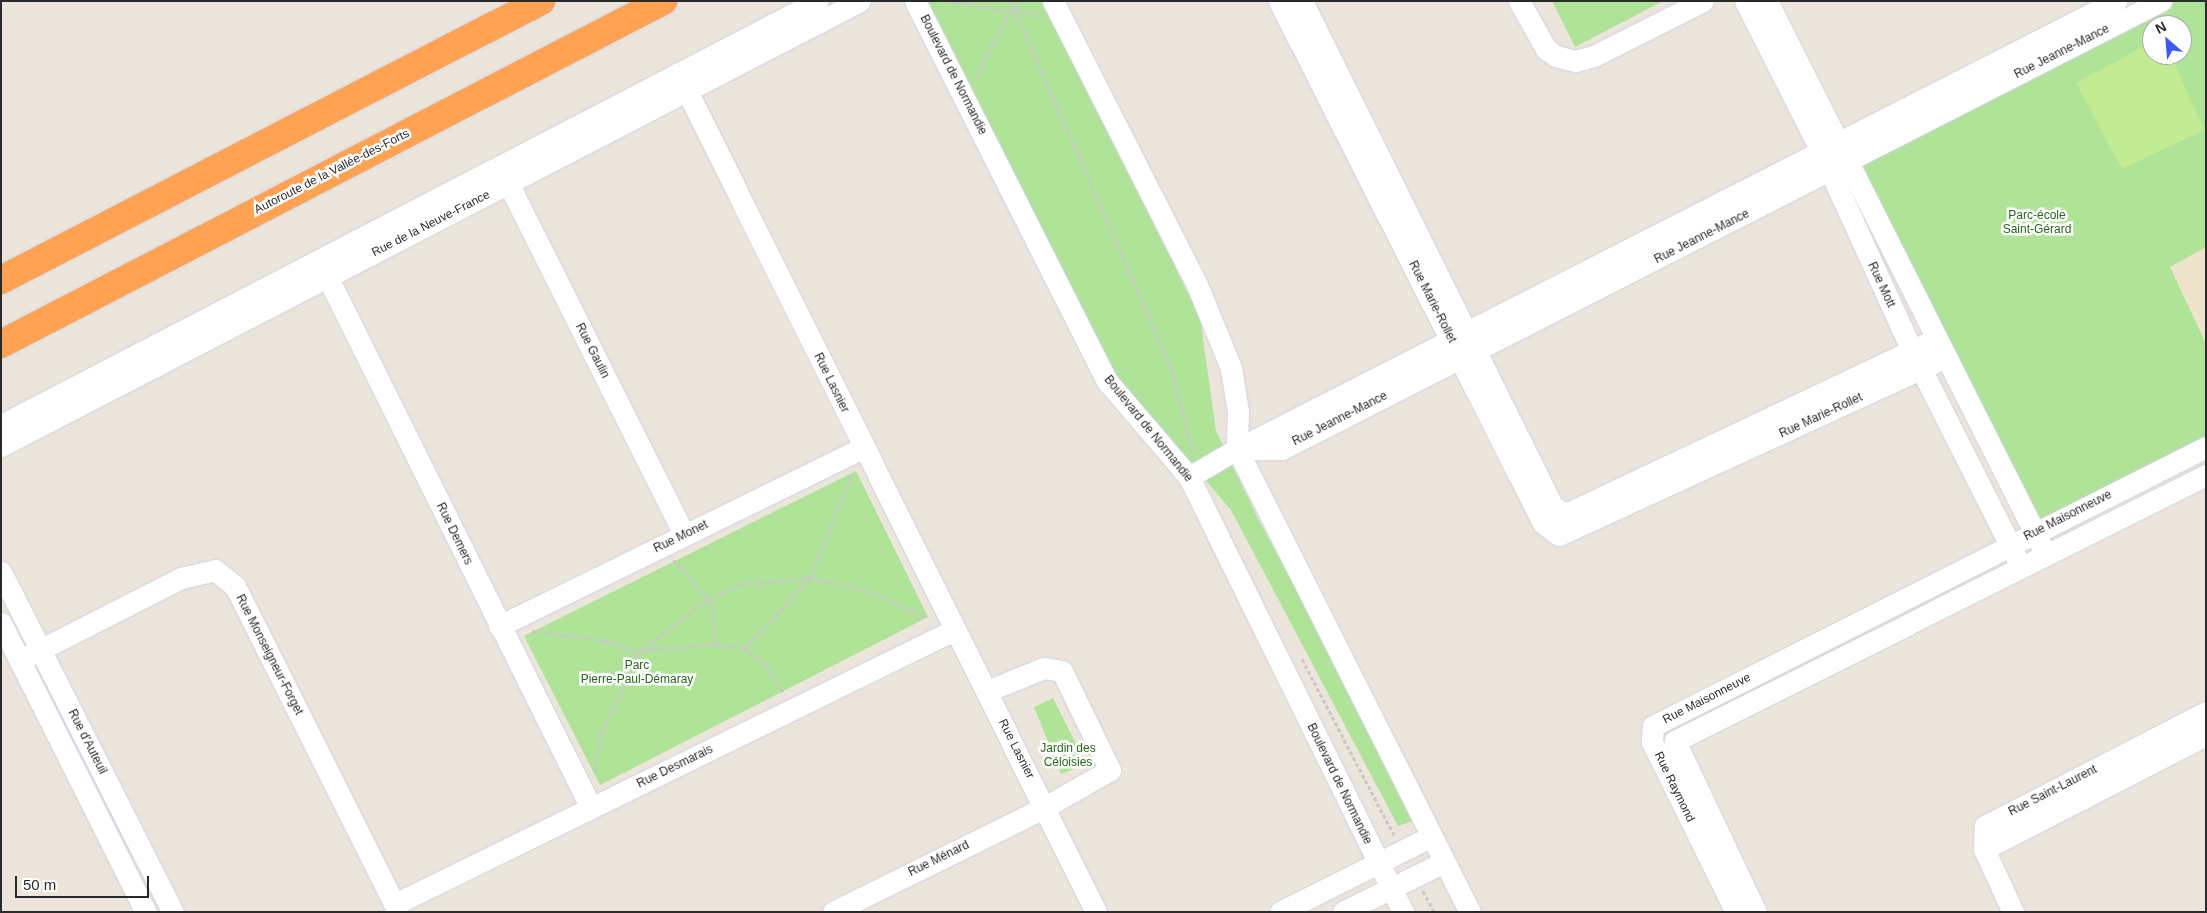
<!DOCTYPE html>
<html>
<head>
<meta charset="utf-8">
<style>
  body { margin:0 }
  #map { position:relative; width:2207px; height:913px; overflow:hidden; background:#ece5db; font-family:Arial,sans-serif }
  div>[style] { position:absolute }
  .education>* { inset:0; background:#eee3cb }
  .green>* { inset:0; background:#afe397 }
  .pitch>* { inset:0; background:#c3eb93 }
  .path>* { height:3px; margin-top:-1.5px; transform-origin:0; background:repeating-linear-gradient(90deg,#c8c8c8 0 4px,transparent 0 6.5px) }
  .roads { filter:drop-shadow(0 0 1px #d1d4e3) drop-shadow(0 0 1px #d1d4e3) }
  .street>* { height:21px; margin:-10.5px; padding:0 10.5px; transform-origin:10.5px; border-radius:10.5px; background:#fff }
  .highway>* { height:28px; margin:-14px; padding:0 14px; transform-origin:14px; border-radius:14px; background:#ffa253 }
  span { translate:-50% -50%; white-space:nowrap; text-align:center; line-height:1.15; -webkit-text-stroke:5px #fff; paint-order:stroke }
  .street-label { font-size:12px; color:#2a2a2a }
  .park-label { font-size:12px; color:#276719 }
  .frame { position:absolute; inset:0; border:2px solid #2a2a2a; pointer-events:none }
  .north { position:absolute; left:2142px; top:15px; width:50px; height:50px; box-sizing:border-box; background:#fff; border:1px solid #aaa; border-radius:50%; rotate:333deg; font-size:14px; font-weight:700; line-height:20px; text-align:center; color:#2a2a2a }
  .north::after { content:''; display:block; margin:auto; width:18px; height:22px; background:#3959fb; clip-path:polygon(50% 0,100% 100%,50% 72%,0 100%) }
  .scale { position:absolute; left:15px; top:876px; width:134px; height:22px; box-sizing:border-box; border:2px solid #2a2a2a; border-top:0; padding-left:6px; font-size:15px; line-height:18px; white-space:nowrap; color:#2a2a2a; -webkit-text-stroke:4px #fff; paint-order:stroke }
</style>
</head>
<body>
<div id="map">
  <div class="education">
    <div style="clip-path:polygon(2206px 247px,2206px 344px,2169px 267px)"></div>
  </div>
  <div class="green">
    <div style="clip-path:polygon(928px 1px,1042px 1px,1200px 317px,1216px 431px,1258px 519px,1421px 818px,1398px 826px,1231px 510px,1115px 374px)"></div>
    <div style="clip-path:polygon(1552px 1px,1663px 1px,1575px 47px)"></div>
    <div style="clip-path:polygon(evenodd,2159px 1px,2206px 1px,2206px 247px,2170px 267px,2206px 344px,2206px 447px,2035px 533px,1851px 163px,2159px 1px,2152px 25px,2182px 25px,2182px 55px,2152px 55px,2152px 25px)"></div>
    <div style="clip-path:polygon(856px 471px,928px 617px,600px 785px,524px 636px)"></div>
    <div style="clip-path:polygon(1053px 698px,1086px 764px,1061px 774px,1034px 707px)"></div>
  </div>
  <div class="pitch">
    <div style="clip-path:polygon(2152px 42px,2152px 55px,2171px 55px,2204px 130px,2122px 169px,2076px 83px)"></div>
  </div>
  <div class="path">
    <div style="left:951px;top:1px;width:60px;rotate:9.6deg"></div>
    <div style="left:1010px;top:11px;width:12px;rotate:-5deg"></div>
    <div style="left:1022px;top:10px;width:19px;rotate:21deg"></div>
    <div style="left:1011px;top:1px;width:399px;rotate:66.4deg"></div>
    <div style="left:1171px;top:367px;width:69px;rotate:75.8deg"></div>
    <div style="left:1188px;top:434px;width:21px;rotate:67deg"></div>
    <div style="left:1016px;top:9px;width:9px;rotate:-58deg"></div>
    <div style="left:976px;top:77px;width:74px;rotate:-62.7deg"></div>
    <div style="left:674px;top:560px;width:52px;rotate:48.9deg"></div>
    <div style="left:708px;top:599px;width:14px;rotate:69deg"></div>
    <div style="left:713px;top:612px;width:32px;rotate:86deg"></div>
    <div style="left:532px;top:631px;width:76px;rotate:7.6deg"></div>
    <div style="left:607px;top:641px;width:29px;rotate:20deg"></div>
    <div style="left:634px;top:651px;width:81px;rotate:-4.9deg"></div>
    <div style="left:715px;top:644px;width:30px;rotate:9deg"></div>
    <div style="left:745px;top:649px;width:28px;rotate:38deg"></div>
    <div style="left:767px;top:666px;width:33px;rotate:59deg"></div>
    <div style="left:745px;top:649px;width:96px;rotate:-47.5deg"></div>
    <div style="left:810px;top:578px;width:113px;rotate:-67.7deg"></div>
    <div style="left:1302px;top:659px;width:199px;rotate:62.4deg"></div>
    <div style="left:594px;top:770px;width:37px;rotate:-79deg"></div>
    <div style="left:601px;top:734px;width:92px;rotate:-64.3deg"></div>
    <div style="left:641px;top:651px;width:85px;rotate:-37.8deg"></div>
    <div style="left:708px;top:599px;width:37px;rotate:-24deg"></div>
    <div style="left:742px;top:584px;width:68px;rotate:-5deg"></div>
    <div style="left:810px;top:578px;width:60px;rotate:12.4deg"></div>
    <div style="left:869px;top:591px;width:64px;rotate:25deg"></div>
    <div style="left:1423px;top:891px;width:24px;rotate:62deg"></div>
  </div>
  <div class="roads">
    <div class="street">
      <div style="left:915px;top:1px;width:426px;rotate:63.2deg"></div>
      <div style="left:1107px;top:381px;width:126px;rotate:49.5deg"></div>
      <div style="left:1189px;top:477px;width:485px;rotate:63.8deg"></div>
      <div style="left:1053px;top:1px;width:318px;rotate:63.1deg"></div>
      <div style="left:1197px;top:285px;width:90px;rotate:67.7deg"></div>
      <div style="left:1231px;top:368px;width:45px;rotate:81deg"></div>
      <div style="left:1238px;top:412px;width:37px;rotate:92deg"></div>
      <div style="left:1237px;top:449px;width:518px;rotate:63.29deg"></div>
      <div style="left:1279px;top:1px;width:585px;rotate:63.17deg"></div>
      <div style="left:1543px;top:523px;width:20px;rotate:37deg"></div>
      <div style="left:1302px;top:1px;width:565px;rotate:63.62deg"></div>
      <div style="left:1553px;top:507px;width:15px;rotate:28deg"></div>
      <div style="left:1519px;top:1px;width:55px;rotate:60.6deg"></div>
      <div style="left:1546px;top:49px;width:12px;rotate:35deg"></div>
      <div style="left:1556px;top:56px;width:20px;rotate:15deg"></div>
      <div style="left:1575px;top:61px;width:20px;rotate:-15deg"></div>
      <div style="left:1594px;top:56px;width:122px;rotate:-26.8deg"></div>
      <div style="left:1745px;top:1px;width:168px;rotate:63.1deg"></div>
      <div style="left:1821px;top:151px;width:220px;rotate:65.5deg"></div>
      <div style="left:1912px;top:351px;width:242px;rotate:63.2deg"></div>
      <div style="left:1767px;top:1px;width:620px;rotate:63.27deg"></div>
      <div style="left:678px;top:73px;width:937px;rotate:63.52deg"></div>
      <div style="left:502px;top:171px;width:407px;rotate:63.4deg"></div>
      <div style="left:321px;top:264px;width:607px;rotate:63.6deg"></div>
      <div style="left:1px;top:425px;width:920px;rotate:-27.43deg"></div>
      <div style="left:1px;top:446px;width:967px;rotate:-27.39deg"></div>
      <div style="left:1242px;top:449px;width:40px"></div>
      <div style="left:1282px;top:449px;width:987px;rotate:-27.01deg"></div>
      <div style="left:1189px;top:477px;width:56px;rotate:-30.3deg"></div>
      <div style="left:1237px;top:449px;width:987px;rotate:-27.01deg"></div>
      <div style="left:1561px;top:527px;width:14px;rotate:-69deg"></div>
      <div style="left:1566px;top:514px;width:397px;rotate:-25.3deg"></div>
      <div style="left:1559px;top:535px;width:412px;rotate:-24.7deg"></div>
      <div style="left:1px;top:572px;width:381px;rotate:63.2deg"></div>
      <div style="left:1px;top:623px;width:323px;rotate:63.4deg"></div>
      <div style="left:499px;top:626px;width:405px;rotate:-26.1deg"></div>
      <div style="left:20px;top:660px;width:181px;rotate:-27deg"></div>
      <div style="left:181px;top:578px;width:35px;rotate:-13deg"></div>
      <div style="left:215px;top:570px;width:26px;rotate:39deg"></div>
      <div style="left:235px;top:586px;width:364px;rotate:63.4deg"></div>
      <div style="left:1653px;top:726px;width:619px;rotate:-26.77deg"></div>
      <div style="left:1653px;top:726px;width:16px;rotate:94deg"></div>
      <div style="left:1652px;top:742px;width:190px;rotate:63.7deg"></div>
      <div style="left:1675px;top:741px;width:594px;rotate:-26.61deg"></div>
      <div style="left:1675px;top:741px;width:189px;rotate:64.7deg"></div>
      <div style="left:1984px;top:849px;width:250px;rotate:-27.2deg"></div>
      <div style="left:395px;top:904px;width:623px;rotate:-26.11deg"></div>
      <div style="left:833px;top:912px;width:237px;rotate:-26.3deg"></div>
      <div style="left:1045px;top:807px;width:75px;rotate:-29.6deg"></div>
      <div style="left:1110px;top:770px;width:110px;rotate:-115.9deg"></div>
      <div style="left:1062px;top:671px;width:18px;rotate:-171deg"></div>
      <div style="left:1044px;top:668px;width:61px;rotate:158deg"></div>
      <div style="left:1280px;top:912px;width:168px;rotate:-26.6deg"></div>
      <div style="left:1343px;top:912px;width:113px;rotate:-26.3deg"></div>
      <div style="left:2013px;top:912px;width:69px;rotate:-114.7deg"></div>
      <div style="left:1984px;top:849px;width:23px;rotate:-88deg"></div>
      <div style="left:1985px;top:826px;width:249px;rotate:-27.3deg"></div>
    </div>
    <div class="highway">
      <div style="left:1px;top:280px;width:608px;rotate:-27.32deg"></div>
      <div style="left:1px;top:344px;width:746px;rotate:-27.39deg"></div>
    </div>
  </div>
  <div class="street-label">
    <span style="left:2062px;top:52px;rotate:-27deg">Rue Jeanne-Mance</span>
    <span style="left:953px;top:75px;rotate:63deg">Boulevard de Normandie</span>
    <span style="left:332px;top:172px;rotate:-27deg">Autoroute de la Vallée-des-Forts</span>
    <span style="left:431px;top:224px;rotate:-27deg">Rue de la Neuve-France</span>
    <span style="left:1702px;top:237px;rotate:-27deg">Rue Jeanne-Mance</span>
    <span style="left:1881px;top:285px;rotate:65deg">Rue Mott</span>
    <span style="left:1432px;top:302px;rotate:63deg">Rue Marie-Rollet</span>
    <span style="left:592px;top:351px;rotate:63deg">Rue Gaulin</span>
    <span style="left:831px;top:383px;rotate:64deg">Rue Lasnier</span>
    <span style="left:1821px;top:416px;rotate:-25deg">Rue Marie-Rollet</span>
    <span style="left:1340px;top:419px;rotate:-27deg">Rue Jeanne-Mance</span>
    <span style="left:1148px;top:429px;rotate:51deg">Boulevard de Normandie</span>
    <span style="left:2068px;top:516px;rotate:-27deg">Rue Maisonneuve</span>
    <span style="left:454px;top:534px;rotate:64deg">Rue Demers</span>
    <span style="left:681px;top:537px;rotate:-26deg">Rue Monet</span>
    <span style="left:269px;top:655px;rotate:63deg">Rue Monseigneur-Forget</span>
    <span style="left:1707px;top:699px;rotate:-27deg">Rue Maisonneuve</span>
    <span style="left:87px;top:742px;rotate:63deg">Rue d'Auteuil</span>
    <span style="left:1016px;top:749px;rotate:63deg">Rue Lasnier</span>
    <span style="left:675px;top:767px;rotate:-26deg">Rue Desmarais</span>
    <span style="left:1339px;top:784px;rotate:64deg">Boulevard de Normandie</span>
    <span style="left:1674px;top:787px;rotate:64deg">Rue Raymond</span>
    <span style="left:2053px;top:791px;rotate:-27deg">Rue Saint-Laurent</span>
    <span style="left:939px;top:859px;rotate:-26deg">Rue Ménard</span>
  </div>
  <div class="park-label">
    <span style="left:2037px;top:223px">Parc-école<br>Saint-Gérard</span>
    <span style="left:637px;top:673px">Parc<br>Pierre-Paul-Démaray</span>
    <span style="left:1068px;top:756px">Jardin des<br>Céloisies</span>
  </div>
  <div class="frame"></div>
  <div class="north">N</div>
  <div class="scale">50 m</div>
</div>
</body>
</html>
